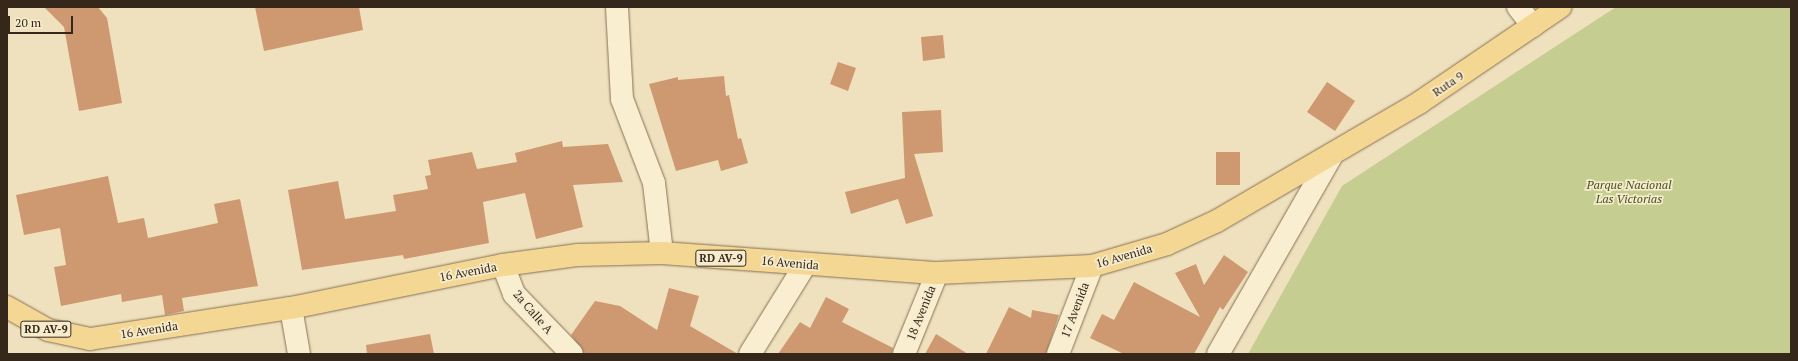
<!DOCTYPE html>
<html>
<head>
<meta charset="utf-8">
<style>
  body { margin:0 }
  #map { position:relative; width:1798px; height:361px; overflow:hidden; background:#efe1bd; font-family:"PT Serif",serif }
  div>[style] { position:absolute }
  .green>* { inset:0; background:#c5cd91 }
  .building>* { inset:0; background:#ce9971 }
  .roads { filter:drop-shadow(0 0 1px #877056) drop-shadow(0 0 1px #877056) }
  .street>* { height:22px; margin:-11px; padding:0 11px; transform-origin:11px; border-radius:11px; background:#faeed0 }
  .primary>* { height:22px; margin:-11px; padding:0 11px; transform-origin:11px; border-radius:11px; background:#f4d792 }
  span { translate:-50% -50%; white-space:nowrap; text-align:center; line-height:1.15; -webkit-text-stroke:3.5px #f6ebcc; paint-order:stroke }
  .shield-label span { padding:1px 3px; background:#f6ebcc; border:1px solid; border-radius:3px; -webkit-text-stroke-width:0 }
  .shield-label { font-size:11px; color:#35281b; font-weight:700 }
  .street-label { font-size:12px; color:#35281b }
  .park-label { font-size:12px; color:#455221; font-style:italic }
  .frame { position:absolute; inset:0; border:8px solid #35281b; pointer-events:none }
  .scale { position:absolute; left:8px; top:16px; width:65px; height:18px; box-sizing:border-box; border:2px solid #35281b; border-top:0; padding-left:5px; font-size:12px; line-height:14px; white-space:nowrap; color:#35281b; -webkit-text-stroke:3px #f6ebcc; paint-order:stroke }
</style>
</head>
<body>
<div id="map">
  <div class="green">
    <div style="clip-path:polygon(1616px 7px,1791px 7px,1791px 354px,1248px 354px,1342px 186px)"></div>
  </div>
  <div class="building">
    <div style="clip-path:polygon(44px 7px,98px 7px,107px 18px,122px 103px,79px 111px,64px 27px)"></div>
    <div style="clip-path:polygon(255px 7px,359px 7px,363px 30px,264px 51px)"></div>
    <div style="clip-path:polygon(943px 35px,945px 58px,923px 61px,921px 37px)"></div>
    <div style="clip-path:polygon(838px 62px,856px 68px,848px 91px,830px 84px)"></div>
    <div style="clip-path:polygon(724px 76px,726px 96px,729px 95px,738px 139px,741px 138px,748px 163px,721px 171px,718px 160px,676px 171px,649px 84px,678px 77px,678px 80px)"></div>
    <div style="clip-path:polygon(1327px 82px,1355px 101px,1335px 131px,1307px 112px)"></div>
    <div style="clip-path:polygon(941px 110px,943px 152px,914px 154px,933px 216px,906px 224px,898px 199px,851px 214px,845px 192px,905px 178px,902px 112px)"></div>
    <div style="clip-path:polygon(562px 141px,563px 147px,608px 144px,623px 182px,573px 185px,583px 227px,536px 239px,525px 193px,483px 202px,489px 243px,404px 259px,403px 255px,302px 270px,288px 190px,338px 181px,345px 219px,396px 211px,393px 195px,428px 189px,425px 176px,431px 175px,428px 160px,472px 152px,477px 169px,517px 162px,515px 153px)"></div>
    <div style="clip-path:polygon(1216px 152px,1240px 152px,1240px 185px,1216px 185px)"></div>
    <div style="clip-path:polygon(108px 176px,118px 223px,144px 218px,148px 238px,218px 223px,214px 204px,240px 199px,258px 286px,182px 298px,184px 311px,165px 315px,162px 295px,122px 302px,121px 294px,61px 306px,54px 267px,66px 265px,60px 228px,24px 235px,16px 195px)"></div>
    <div style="clip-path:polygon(1224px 255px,1248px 272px,1223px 310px,1220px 307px,1194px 354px,1124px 354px,1090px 338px,1102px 314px,1114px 320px,1134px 282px,1200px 317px,1175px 273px,1196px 264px,1204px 285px)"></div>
    <div style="clip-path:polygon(669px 288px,699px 296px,690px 326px,738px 354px,584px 354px,571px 335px,595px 301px,620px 306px,657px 330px)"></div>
    <div style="clip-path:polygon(826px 297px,849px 309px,842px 322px,893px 348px,892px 354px,778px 354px,800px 322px,810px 328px)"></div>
    <div style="clip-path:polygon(1009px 307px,1031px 318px,1032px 310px,1059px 315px,1046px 354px,986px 354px)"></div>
    <div style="clip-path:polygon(430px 334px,434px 354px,367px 354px,366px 345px)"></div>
    <div style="clip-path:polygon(936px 334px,968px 354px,925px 354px)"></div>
  </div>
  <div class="roads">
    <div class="street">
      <div style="left:617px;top:7px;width:92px;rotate:86.9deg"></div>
      <div style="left:622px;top:99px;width:90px;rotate:69.1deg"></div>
      <div style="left:654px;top:183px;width:70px;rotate:83.5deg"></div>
      <div style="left:1518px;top:7px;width:24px;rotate:52deg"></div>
      <div style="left:503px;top:265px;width:31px;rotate:69deg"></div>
      <div style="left:514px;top:294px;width:83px;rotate:46deg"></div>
      <div style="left:291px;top:308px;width:47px;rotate:80.1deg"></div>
      <div style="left:750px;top:354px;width:105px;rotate:-58.3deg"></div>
      <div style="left:904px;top:354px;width:87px;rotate:-67.8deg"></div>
      <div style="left:1058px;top:354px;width:94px;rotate:-68.9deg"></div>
      <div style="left:1218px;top:354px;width:229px;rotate:-60.2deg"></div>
    </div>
    <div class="primary">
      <div style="left:7px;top:307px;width:47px;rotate:29.3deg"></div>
      <div style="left:48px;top:330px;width:43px;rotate:12.1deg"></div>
      <div style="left:90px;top:339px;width:203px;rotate:-8.8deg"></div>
      <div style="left:291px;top:308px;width:216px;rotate:-11.5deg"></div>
      <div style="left:503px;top:265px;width:76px;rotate:-7.6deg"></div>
      <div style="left:578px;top:255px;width:84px;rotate:-1.4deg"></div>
      <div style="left:662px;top:253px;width:276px;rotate:4.2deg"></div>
      <div style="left:937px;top:273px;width:155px;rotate:-2.6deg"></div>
      <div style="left:1092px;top:266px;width:78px;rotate:-16.3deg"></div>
      <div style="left:1167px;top:244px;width:55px;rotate:-24.7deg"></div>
      <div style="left:1217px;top:221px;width:234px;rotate:-30.3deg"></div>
      <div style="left:1419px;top:103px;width:171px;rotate:-34.2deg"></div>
    </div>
  </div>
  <div class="shield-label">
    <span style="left:721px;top:258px">RD AV-9</span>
    <span style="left:46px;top:329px">RD AV-9</span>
  </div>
  <div class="street-label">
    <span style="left:1448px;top:84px;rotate:-34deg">Ruta 9</span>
    <span style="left:1124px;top:256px;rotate:-16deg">16 Avenida</span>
    <span style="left:790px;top:263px;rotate:5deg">16 Avenida</span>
    <span style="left:468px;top:272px;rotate:-11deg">16 Avenida</span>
    <span style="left:1075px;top:310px;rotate:-69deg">17 Avenida</span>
    <span style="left:533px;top:312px;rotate:49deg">2a Calle A</span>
    <span style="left:921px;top:313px;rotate:-68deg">18 Avenida</span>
    <span style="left:149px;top:330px;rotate:-9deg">16 Avenida</span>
  </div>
  <div class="park-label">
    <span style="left:1629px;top:192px">Parque Nacional<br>Las Victorias</span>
  </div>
  <div class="frame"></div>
  <div class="scale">20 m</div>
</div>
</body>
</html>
